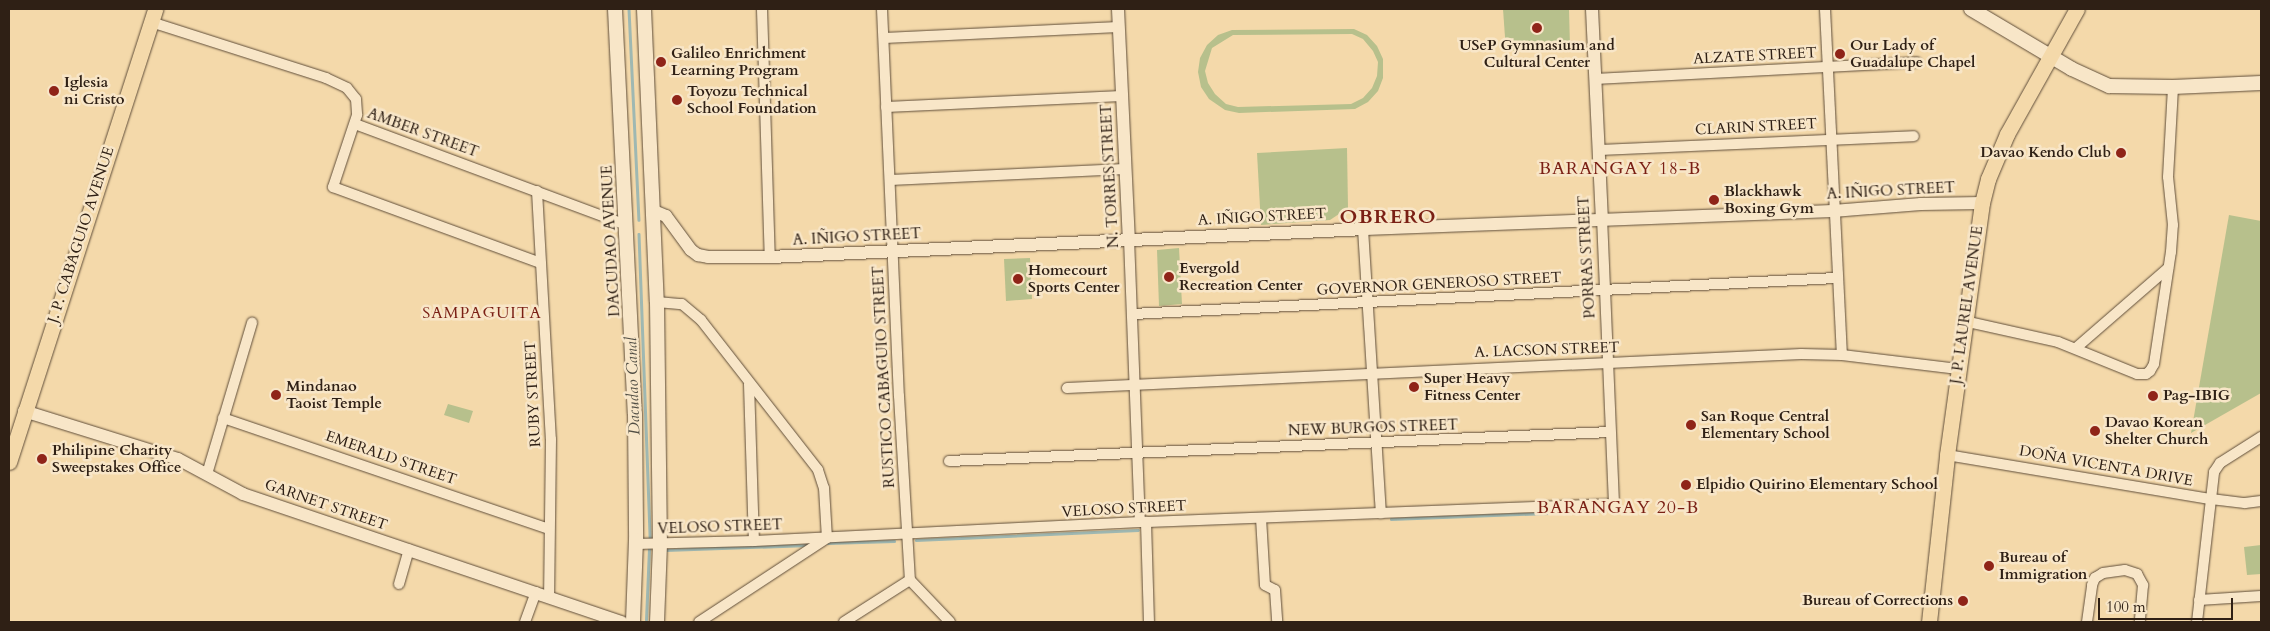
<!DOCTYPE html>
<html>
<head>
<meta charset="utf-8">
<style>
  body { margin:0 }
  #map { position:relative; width:2270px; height:631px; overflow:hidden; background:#f4d9aa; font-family:Cardo,serif }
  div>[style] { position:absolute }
  .green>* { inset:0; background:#b7c08c }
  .stream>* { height:2.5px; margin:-1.25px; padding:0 1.25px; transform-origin:1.25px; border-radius:1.25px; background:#9fb8b2 }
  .roads { filter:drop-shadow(0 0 1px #604e3a) drop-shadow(0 0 1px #604e3a) }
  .minor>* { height:10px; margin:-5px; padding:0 5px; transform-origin:5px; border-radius:5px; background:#f8e6c8 }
  .tertiary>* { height:12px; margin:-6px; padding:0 6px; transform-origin:6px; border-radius:6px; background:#f8e6c8 }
  .secondary>* { height:14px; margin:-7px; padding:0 7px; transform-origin:7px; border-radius:7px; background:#f8e6c8 }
  .primary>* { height:15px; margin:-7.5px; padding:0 7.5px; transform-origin:7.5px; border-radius:7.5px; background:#f4d9aa }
  .dots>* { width:14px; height:14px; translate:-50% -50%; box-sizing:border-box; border:2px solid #f8e6c8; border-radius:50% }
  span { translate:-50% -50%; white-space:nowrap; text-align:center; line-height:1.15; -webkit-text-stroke:5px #f8e6c8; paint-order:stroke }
  .poi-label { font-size:15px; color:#2f2015; font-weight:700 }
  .left { translate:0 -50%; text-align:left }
  .right { translate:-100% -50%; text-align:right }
  .street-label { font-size:15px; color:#2f2015 }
  .neighbourhood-label { font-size:16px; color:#7a1f14; letter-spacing:1px }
  .water-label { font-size:16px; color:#514e44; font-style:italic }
  .quarter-label { font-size:18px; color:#7a1f14; letter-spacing:1px }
  .district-label { font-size:20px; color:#7a1f14; font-weight:700; letter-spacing:1px }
  .frame { position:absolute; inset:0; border:10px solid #2f2015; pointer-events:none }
  .scale { position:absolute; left:2098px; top:598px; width:135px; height:22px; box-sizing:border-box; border:2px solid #2f2015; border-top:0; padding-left:6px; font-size:15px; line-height:18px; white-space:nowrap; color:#2f2015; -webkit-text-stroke:4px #f8e6c8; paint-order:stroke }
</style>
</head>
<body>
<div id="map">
  <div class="green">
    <div style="clip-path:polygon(1503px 9px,1569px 9px,1570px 47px,1506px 51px)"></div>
    <div style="clip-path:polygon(evenodd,1354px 29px,1367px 35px,1377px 46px,1383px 59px,1383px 78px,1378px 91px,1368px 102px,1355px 109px,1239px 113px,1225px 110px,1209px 99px,1201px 87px,1198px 72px,1200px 58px,1207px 45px,1218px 35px,1232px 30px,1354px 29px,1352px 34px,1363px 39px,1373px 51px,1378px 62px,1377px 76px,1372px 88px,1363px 98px,1351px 104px,1238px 107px,1226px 104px,1215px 94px,1208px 83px,1205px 71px,1212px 48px,1233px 35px,1352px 34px)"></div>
    <div style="clip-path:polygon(1347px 148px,1348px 208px,1330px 220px,1261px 225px,1257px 153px)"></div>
    <div style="clip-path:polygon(2229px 215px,2261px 221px,2261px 393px,2191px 433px)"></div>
    <div style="clip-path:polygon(1179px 248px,1182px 304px,1159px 306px,1157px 250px)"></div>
    <div style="clip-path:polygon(1030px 258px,1032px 299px,1006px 301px,1004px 259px)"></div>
    <div style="clip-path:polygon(448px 404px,473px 411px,469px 423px,444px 415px)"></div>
    <div style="clip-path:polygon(2261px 545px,2261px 574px,2247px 575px,2244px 547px)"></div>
  </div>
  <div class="stream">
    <div style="left:629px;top:9px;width:211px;rotate:87.3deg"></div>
    <div style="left:639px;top:234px;width:304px;rotate:87.9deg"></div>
    <div style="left:1391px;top:519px;width:206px;rotate:-2.2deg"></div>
    <div style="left:916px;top:540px;width:222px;rotate:-2.6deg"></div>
    <div style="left:828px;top:543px;width:66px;rotate:-1.7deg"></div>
    <div style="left:666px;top:550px;width:143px;rotate:-2deg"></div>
    <div style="left:646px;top:620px;width:71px;rotate:-87.6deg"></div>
  </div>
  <div class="roads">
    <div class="minor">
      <div style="left:762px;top:9px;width:248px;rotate:88.2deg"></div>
      <div style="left:882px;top:9px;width:387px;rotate:87.5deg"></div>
      <div style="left:899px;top:396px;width:184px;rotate:86.6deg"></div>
      <div style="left:1825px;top:9px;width:346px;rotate:87.2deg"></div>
      <div style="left:151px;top:22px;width:184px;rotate:17.7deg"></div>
      <div style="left:326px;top:78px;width:23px;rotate:25deg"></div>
      <div style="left:347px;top:88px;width:14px;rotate:51deg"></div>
      <div style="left:356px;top:99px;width:16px;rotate:86deg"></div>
      <div style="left:357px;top:115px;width:76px;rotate:108.4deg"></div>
      <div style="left:333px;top:187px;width:221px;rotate:20.1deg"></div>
      <div style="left:884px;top:38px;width:235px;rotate:-2.7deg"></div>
      <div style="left:1595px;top:79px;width:322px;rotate:-3deg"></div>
      <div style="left:886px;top:107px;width:236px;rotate:-2.7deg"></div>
      <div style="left:355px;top:124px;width:290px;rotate:20.4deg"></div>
      <div style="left:1599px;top:150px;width:315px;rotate:-2.5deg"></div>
      <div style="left:890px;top:180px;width:235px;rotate:-2.7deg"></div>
      <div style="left:537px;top:191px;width:248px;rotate:86.8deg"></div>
      <div style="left:551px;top:439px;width:157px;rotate:90.7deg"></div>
      <div style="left:1363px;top:229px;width:285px;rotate:86.4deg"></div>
      <div style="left:1129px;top:239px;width:283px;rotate:87.8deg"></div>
      <div style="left:657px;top:302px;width:25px;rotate:5deg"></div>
      <div style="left:682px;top:304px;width:25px;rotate:40deg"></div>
      <div style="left:701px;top:320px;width:190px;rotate:52deg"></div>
      <div style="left:818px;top:470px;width:19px;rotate:72deg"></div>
      <div style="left:824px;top:488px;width:50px;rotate:86.6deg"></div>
      <div style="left:827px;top:538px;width:153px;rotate:146.7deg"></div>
      <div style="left:1133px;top:314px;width:705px;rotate:-2.93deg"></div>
      <div style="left:1964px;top:321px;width:96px;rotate:12.6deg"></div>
      <div style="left:2058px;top:342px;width:85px;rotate:22.1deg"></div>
      <div style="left:2137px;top:374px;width:9px"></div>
      <div style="left:2146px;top:374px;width:5px;rotate:-37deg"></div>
      <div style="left:2150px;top:371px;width:8px;rotate:-60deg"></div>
      <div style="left:2154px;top:364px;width:113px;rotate:-81.4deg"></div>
      <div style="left:2171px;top:252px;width:27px;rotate:-86deg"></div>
      <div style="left:2173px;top:225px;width:48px;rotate:-95.9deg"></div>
      <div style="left:2168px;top:177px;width:90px;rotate:-86.8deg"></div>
      <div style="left:2076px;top:348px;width:122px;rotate:-41deg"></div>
      <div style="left:749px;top:384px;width:157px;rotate:88.2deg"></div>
      <div style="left:1067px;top:388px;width:735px;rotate:-2.65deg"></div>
      <div style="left:1801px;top:354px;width:41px;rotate:1.4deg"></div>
      <div style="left:1842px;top:355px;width:117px;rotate:6.9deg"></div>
      <div style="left:223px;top:418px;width:344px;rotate:18.8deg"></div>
      <div style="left:1947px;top:455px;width:268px;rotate:9.5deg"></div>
      <div style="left:2211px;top:499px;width:34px;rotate:7deg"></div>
      <div style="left:2245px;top:503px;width:16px;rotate:-7deg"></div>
      <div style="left:949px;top:461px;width:662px;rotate:-2.51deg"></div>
      <div style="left:207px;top:474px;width:158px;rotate:-73.4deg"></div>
      <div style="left:1261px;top:518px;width:67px;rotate:86.6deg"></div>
      <div style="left:1265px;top:585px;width:11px;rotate:27deg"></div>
      <div style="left:1275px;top:590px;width:32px;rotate:86deg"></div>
      <div style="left:1146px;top:522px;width:100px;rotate:88.3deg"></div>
      <div style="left:636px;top:544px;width:118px;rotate:-1.5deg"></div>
      <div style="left:754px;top:541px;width:392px;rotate:-2.8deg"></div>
      <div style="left:1146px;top:522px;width:468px;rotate:-2.2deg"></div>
      <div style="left:1614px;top:504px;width:283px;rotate:-92.4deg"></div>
      <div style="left:910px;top:580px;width:58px;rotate:46.4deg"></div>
      <div style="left:399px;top:584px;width:36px;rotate:-74deg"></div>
      <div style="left:2199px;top:600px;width:62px;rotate:-3.7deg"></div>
      <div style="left:525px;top:622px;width:32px;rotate:-70deg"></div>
      <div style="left:844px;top:622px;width:78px;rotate:-32.5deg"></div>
      <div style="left:2087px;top:622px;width:37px;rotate:-82deg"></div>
      <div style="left:2092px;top:585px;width:8px;rotate:-67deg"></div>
      <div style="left:2095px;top:578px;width:9px;rotate:-32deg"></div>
      <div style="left:2103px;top:573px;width:22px;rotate:-8deg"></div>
      <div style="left:2125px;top:570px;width:13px;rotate:18deg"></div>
      <div style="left:2137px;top:574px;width:13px;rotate:61deg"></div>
      <div style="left:2143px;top:585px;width:37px;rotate:95deg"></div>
      <div style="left:2197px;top:622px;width:151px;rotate:-83.5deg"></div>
      <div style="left:2214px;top:472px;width:11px;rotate:-56deg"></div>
      <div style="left:2220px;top:463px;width:49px;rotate:-32.4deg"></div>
    </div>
    <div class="tertiary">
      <div style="left:1118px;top:9px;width:230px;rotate:87.3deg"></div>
      <div style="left:1592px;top:9px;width:212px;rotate:87.3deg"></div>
      <div style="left:654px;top:211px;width:13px;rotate:23deg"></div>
      <div style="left:666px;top:216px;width:42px;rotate:53.7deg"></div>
      <div style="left:691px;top:250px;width:9px;rotate:36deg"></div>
      <div style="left:698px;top:255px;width:10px;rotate:11deg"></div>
      <div style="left:708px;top:257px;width:62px"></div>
      <div style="left:770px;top:257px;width:596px;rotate:-2.69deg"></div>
      <div style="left:1365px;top:229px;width:468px;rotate:-2.2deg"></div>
      <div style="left:1833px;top:211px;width:88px;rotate:-4.5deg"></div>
      <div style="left:1921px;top:204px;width:61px;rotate:-0.9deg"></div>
      <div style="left:24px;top:411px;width:161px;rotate:17.3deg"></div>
      <div style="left:178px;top:459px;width:74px;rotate:28.3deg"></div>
      <div style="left:243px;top:494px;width:400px;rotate:18.7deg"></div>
    </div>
    <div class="secondary">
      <div style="left:615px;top:9px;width:405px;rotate:87.2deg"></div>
      <div style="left:635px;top:414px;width:126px;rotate:89.5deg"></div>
      <div style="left:636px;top:540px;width:82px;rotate:92.1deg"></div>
      <div style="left:644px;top:9px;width:293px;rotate:87.5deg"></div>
      <div style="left:657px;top:302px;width:242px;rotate:89.3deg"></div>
      <div style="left:660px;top:544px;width:78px;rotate:92.2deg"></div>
      <div style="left:1971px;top:9px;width:117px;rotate:30.7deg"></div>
      <div style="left:2072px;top:69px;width:41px;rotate:24.7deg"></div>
      <div style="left:2109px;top:86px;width:64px;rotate:0.9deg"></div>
      <div style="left:2173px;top:87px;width:88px;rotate:-2.6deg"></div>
    </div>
    <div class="primary">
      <div style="left:9px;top:462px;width:476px;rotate:-72.1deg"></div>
      <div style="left:1929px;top:622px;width:168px;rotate:-83.8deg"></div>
      <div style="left:1947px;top:455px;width:254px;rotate:-82.1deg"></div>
      <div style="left:1982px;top:203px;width:25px;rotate:-76deg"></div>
      <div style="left:1988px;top:179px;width:49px;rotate:-67.1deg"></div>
      <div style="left:2007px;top:134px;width:143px;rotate:-60.8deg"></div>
    </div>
  </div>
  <div class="dots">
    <div style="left:1537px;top:28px;background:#8f2418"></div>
    <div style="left:1840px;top:54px;background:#8f2418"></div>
    <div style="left:661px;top:62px;background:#8f2418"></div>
    <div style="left:54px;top:91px;background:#8f2418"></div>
    <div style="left:677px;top:100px;background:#8f2418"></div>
    <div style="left:2121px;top:153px;background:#8f2418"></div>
    <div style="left:1714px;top:200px;background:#8f2418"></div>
    <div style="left:1169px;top:277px;background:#8f2418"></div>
    <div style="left:1018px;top:279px;background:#8f2418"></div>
    <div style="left:1414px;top:387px;background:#8f2418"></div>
    <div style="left:276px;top:395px;background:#8f2418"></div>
    <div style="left:2153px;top:396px;background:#8f2418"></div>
    <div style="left:1691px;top:425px;background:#8f2418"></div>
    <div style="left:2095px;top:431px;background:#8f2418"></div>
    <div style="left:42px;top:459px;background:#8f2418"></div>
    <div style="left:1686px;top:485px;background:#8f2418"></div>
    <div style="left:1989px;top:566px;background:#8f2418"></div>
    <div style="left:1963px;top:601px;background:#8f2418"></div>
  </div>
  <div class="poi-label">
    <span style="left:1537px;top:54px">USeP Gymnasium and<br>Cultural Center</span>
    <span class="left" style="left:1850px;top:54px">Our Lady of<br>Guadalupe Chapel</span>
    <span class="left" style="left:671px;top:62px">Galileo Enrichment<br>Learning Program</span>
    <span class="left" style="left:64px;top:91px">Iglesia<br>ni Cristo</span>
    <span class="left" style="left:687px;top:100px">Toyozu Technical<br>School Foundation</span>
    <span class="right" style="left:2111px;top:153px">Davao Kendo Club</span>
    <span class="left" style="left:1724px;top:200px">Blackhawk<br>Boxing Gym</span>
    <span class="left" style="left:1179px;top:277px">Evergold<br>Recreation Center</span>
    <span class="left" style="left:1028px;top:279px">Homecourt<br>Sports Center</span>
    <span class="left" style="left:1424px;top:387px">Super Heavy<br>Fitness Center</span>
    <span class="left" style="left:286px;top:395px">Mindanao<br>Taoist Temple</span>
    <span class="left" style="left:2163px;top:396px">Pag-IBIG</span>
    <span class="left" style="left:1701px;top:425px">San Roque Central<br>Elementary School</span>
    <span class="left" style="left:2105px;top:431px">Davao Korean<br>Shelter Church</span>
    <span class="left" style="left:52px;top:459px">Philipine Charity<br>Sweepstakes Office</span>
    <span class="left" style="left:1696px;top:485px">Elpidio Quirino Elementary School</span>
    <span class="left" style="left:1999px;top:566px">Bureau of<br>Immigration</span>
    <span class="right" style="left:1953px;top:601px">Bureau of Corrections</span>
  </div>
  <div class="street-label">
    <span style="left:1755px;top:56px;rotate:-3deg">ALZATE STREET</span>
    <span style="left:1756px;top:127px;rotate:-3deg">CLARIN STREET</span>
    <span style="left:423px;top:133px;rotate:20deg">AMBER STREET</span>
    <span style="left:1110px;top:176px;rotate:-93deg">N. TORRES STREET</span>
    <span style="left:1891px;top:191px;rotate:-3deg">A. IÑIGO STREET</span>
    <span style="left:1262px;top:217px;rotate:-3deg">A. IÑIGO STREET</span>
    <span style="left:81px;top:235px;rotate:-72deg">J. P. CABAGUIO AVENUE</span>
    <span style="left:857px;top:237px;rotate:-3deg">A. IÑIGO STREET</span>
    <span style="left:611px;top:241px;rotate:-93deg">DACUDAO AVENUE</span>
    <span style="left:1587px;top:257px;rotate:-93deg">PORRAS STREET</span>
    <span style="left:1439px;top:284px;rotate:-3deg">GOVERNOR GENEROSO STREET</span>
    <span style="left:1967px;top:305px;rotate:-82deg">J. P. LAUREL AVENUE</span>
    <span style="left:1547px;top:350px;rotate:-2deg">A. LACSON STREET</span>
    <span style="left:884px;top:377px;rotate:-93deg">RUSTICO CABAGUIO STREET</span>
    <span style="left:533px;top:394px;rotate:-93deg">RUBY STREET</span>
    <span style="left:1373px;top:428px;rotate:-2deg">NEW BURGOS STREET</span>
    <span style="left:391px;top:458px;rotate:19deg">EMERALD STREET</span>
    <span style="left:2106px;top:466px;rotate:10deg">DOÑA VICENTA DRIVE</span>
    <span style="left:326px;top:505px;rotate:19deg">GARNET STREET</span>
    <span style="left:1124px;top:509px;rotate:-3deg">VELOSO STREET</span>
    <span style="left:720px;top:527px;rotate:-2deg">VELOSO STREET</span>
  </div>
  <div class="neighbourhood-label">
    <span style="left:482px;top:313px">SAMPAGUITA</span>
  </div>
  <div class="water-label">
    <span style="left:633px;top:386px;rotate:-92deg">Dacudao Canal</span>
  </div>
  <div class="quarter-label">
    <span style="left:1620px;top:169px">BARANGAY 18-B</span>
    <span style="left:1618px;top:508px">BARANGAY 20-B</span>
  </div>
  <div class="district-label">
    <span style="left:1388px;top:216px">OBRERO</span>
  </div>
  <div class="frame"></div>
  <div class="scale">100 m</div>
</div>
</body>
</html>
